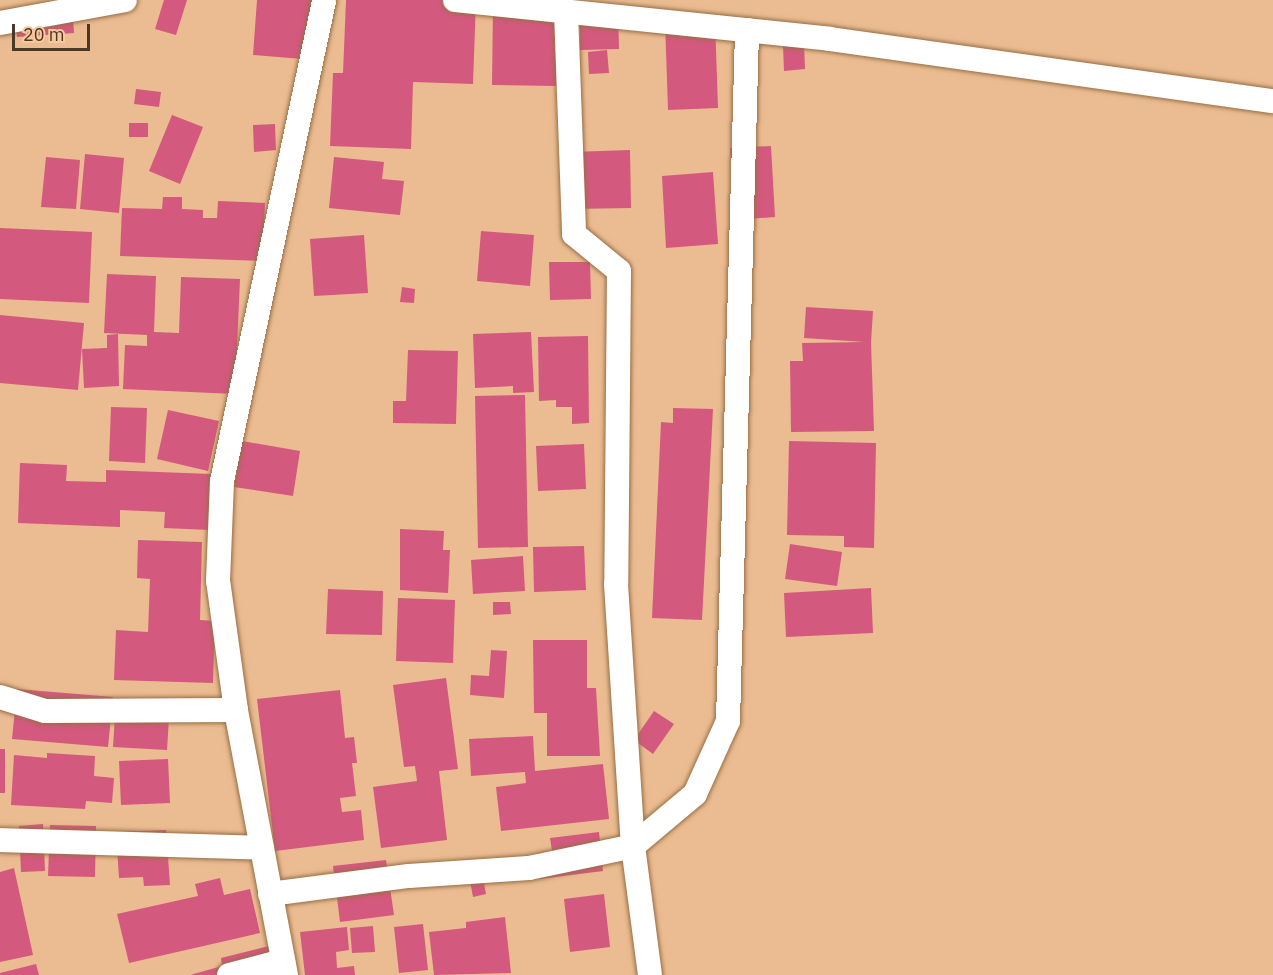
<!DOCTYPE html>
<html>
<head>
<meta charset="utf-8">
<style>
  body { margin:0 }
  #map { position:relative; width:1273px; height:975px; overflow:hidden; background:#ebbc91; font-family:"IBM Plex Sans",sans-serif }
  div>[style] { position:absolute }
  .building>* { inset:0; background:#d4597e }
  .roads { filter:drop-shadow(0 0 2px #986e45) drop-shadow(0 0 2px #986e45) }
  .minor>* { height:24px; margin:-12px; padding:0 12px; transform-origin:12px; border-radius:12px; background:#fff }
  span { translate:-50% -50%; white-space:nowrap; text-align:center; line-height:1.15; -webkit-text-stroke:6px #f8c99e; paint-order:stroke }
  .scale { position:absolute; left:12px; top:24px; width:78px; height:27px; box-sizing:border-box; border:3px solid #4b3826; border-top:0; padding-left:8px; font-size:18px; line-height:21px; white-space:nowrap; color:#4b3826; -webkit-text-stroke:4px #f8c99e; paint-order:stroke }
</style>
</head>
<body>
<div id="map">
  <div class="building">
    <div style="clip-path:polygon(164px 0,187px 0,176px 35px,155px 29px)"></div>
    <div style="clip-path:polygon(257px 0,319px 0,314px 60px,253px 55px)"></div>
    <div style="clip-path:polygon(346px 0,476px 0,473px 84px,413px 82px,411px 149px,330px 146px,333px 73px,343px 73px)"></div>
    <div style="clip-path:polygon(72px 5px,74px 33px,17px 37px,16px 9px)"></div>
    <div style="clip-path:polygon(493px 6px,558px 7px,556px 86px,492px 85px)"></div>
    <div style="clip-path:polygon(618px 12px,619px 49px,580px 50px,580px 13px)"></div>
    <div style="clip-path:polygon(715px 20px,718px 108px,668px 110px,665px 21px)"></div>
    <div style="clip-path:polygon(804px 44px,805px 69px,784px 71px,783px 45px)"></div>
    <div style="clip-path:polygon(607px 50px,609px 73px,589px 74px,588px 52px)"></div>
    <div style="clip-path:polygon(136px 89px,161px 92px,159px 107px,134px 104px)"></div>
    <div style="clip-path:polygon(172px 115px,203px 127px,180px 184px,149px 171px)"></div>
    <div style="clip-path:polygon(129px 123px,148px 123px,148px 137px,129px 137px)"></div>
    <div style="clip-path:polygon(275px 124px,276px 150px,254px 152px,253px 125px)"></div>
    <div style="clip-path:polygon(771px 146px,775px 217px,734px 220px,730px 148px)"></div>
    <div style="clip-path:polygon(630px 150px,631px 208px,572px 209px,571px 152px)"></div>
    <div style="clip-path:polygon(85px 154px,124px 158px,119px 213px,80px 209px)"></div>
    <div style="clip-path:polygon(46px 157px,80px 160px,76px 209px,41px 207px)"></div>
    <div style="clip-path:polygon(334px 157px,384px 162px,382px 179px,404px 181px,400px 215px,329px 208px)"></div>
    <div style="clip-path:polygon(713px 172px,718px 244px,666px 248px,662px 176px)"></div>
    <div style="clip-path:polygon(163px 197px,182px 197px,182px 209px,203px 210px,203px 218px,217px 218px,218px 201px,265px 203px,263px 261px,120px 256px,122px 208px,162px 209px)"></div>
    <div style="clip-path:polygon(0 228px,92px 232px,89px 303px,0 299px)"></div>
    <div style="clip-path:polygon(481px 231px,534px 235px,530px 286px,477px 281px)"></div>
    <div style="clip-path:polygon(364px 235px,368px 293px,314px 296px,310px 239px)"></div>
    <div style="clip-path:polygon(549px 262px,590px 262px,591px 299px,550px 300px)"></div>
    <div style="clip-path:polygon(107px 274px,156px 276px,154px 332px,179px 333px,181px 277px,240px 279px,235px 394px,123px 389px,125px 345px,147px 346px,147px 335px,104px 333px)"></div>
    <div style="clip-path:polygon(402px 287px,415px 289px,414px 303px,400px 302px)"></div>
    <div style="clip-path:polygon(806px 307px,873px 311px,871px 342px,874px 431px,791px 432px,790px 361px,803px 361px,802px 343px,864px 342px,804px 338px)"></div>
    <div style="clip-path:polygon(0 315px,84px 323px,78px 390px,0 383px)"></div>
    <div style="clip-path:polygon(531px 332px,534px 392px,513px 393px,513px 386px,475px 388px,473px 334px)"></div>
    <div style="clip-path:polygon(118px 334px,119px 386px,84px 388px,82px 349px,107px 348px,107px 335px)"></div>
    <div style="clip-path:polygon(588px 336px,589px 423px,572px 424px,572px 407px,556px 407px,556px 400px,539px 401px,538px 337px)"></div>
    <div style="clip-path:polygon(408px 350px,458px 351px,456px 424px,393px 423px,393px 401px,406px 401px)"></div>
    <div style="clip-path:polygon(525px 395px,528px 547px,478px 548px,475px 396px)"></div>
    <div style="clip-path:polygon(111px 407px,147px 408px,145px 463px,109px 461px)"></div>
    <div style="clip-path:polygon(673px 408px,713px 409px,702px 620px,652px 618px,661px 422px,673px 423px)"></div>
    <div style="clip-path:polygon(168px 410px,219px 421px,208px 471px,157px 459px)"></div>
    <div style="clip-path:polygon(242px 441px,300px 451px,293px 496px,234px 487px)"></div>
    <div style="clip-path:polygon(789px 441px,876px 443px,874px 548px,844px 547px,844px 536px,787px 535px)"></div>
    <div style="clip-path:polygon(584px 444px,586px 489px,538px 491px,536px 446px)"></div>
    <div style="clip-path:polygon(20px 463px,67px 465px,66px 481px,106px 482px,106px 470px,211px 474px,209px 530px,164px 528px,165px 512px,120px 510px,120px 527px,18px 523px)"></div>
    <div style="clip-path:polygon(400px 529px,444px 531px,443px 550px,450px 550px,448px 593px,400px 590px)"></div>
    <div style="clip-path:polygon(138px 540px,202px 542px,200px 620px,215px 621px,213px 683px,114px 680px,116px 630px,148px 632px,150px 579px,137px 578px)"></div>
    <div style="clip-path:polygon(790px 544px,842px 552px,837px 586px,785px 579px)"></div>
    <div style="clip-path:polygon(584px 546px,586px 590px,534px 592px,533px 547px)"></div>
    <div style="clip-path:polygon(523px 556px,525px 591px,473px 594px,471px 560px)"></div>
    <div style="clip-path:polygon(871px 588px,873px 633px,786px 637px,784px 593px)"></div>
    <div style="clip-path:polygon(328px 589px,383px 591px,382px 635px,326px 634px)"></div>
    <div style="clip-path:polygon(398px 598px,455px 600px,453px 663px,396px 661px)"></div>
    <div style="clip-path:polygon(493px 602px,510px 602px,511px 614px,493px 615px)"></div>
    <div style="clip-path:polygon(533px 640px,587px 640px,587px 688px,596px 688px,600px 756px,547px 756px,547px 713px,534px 713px)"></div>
    <div style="clip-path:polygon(491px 650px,507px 651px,504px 698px,470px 695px,471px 675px,489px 676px)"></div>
    <div style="clip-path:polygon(446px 678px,458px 769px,439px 771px,447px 840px,381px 848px,373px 787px,417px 781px,415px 766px,404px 767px,393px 685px)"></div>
    <div style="clip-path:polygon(17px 689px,113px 697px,108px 747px,12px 739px)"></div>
    <div style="clip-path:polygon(340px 690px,345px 738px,354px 737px,357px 763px,352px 763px,356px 796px,340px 798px,342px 812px,361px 810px,364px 840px,275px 851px,257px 699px)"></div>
    <div style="clip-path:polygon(116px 698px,170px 701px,167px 750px,113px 747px)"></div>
    <div style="clip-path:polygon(654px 711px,674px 724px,653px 754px,634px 740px)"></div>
    <div style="clip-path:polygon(533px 736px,535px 771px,603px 764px,609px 819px,501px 831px,496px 787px,526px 783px,525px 772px,471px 776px,469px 739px)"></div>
    <div style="clip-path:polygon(0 749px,5px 749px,5px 793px,0 793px)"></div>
    <div style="clip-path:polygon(47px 753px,95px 756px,94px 776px,114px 778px,112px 803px,86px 801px,85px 809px,11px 805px,14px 755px,47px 758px)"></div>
    <div style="clip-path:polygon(168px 759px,170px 803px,121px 805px,119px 761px)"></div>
    <div style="clip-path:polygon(43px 824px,45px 871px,21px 872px,19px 826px)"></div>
    <div style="clip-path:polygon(50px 825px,96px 826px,95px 877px,48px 876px)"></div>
    <div style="clip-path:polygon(166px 830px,170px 885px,144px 886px,143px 877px,119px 878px,116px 832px)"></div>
    <div style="clip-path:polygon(599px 832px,603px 871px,539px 879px,537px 853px,552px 851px,550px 838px)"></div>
    <div style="clip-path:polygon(386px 860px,394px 915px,340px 922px,333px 866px)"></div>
    <div style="clip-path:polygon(14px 868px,33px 955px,0 962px,0 872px)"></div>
    <div style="clip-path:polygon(482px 873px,486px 894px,473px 897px,469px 875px)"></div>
    <div style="clip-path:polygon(220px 878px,224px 895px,250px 889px,260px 933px,129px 963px,117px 914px,198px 896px,195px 884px)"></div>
    <div style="clip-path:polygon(604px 894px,610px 947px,570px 952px,564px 899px)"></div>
    <div style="clip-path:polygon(505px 917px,511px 973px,434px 975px,429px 932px,466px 928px,466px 922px)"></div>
    <div style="clip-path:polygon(423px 924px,428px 970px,399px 973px,394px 927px)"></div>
    <div style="clip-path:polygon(373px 926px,375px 952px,352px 953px,350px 928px)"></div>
    <div style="clip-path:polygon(347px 927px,349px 950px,336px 952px,337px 968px,354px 966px,355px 975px,305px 975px,300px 932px)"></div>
    <div style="clip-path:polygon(269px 946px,276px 975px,190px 975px,222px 966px,221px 958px)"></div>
    <div style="clip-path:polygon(36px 964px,39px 975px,0 975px,0 973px)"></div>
  </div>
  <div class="roads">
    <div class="minor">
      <div style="left:455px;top:0;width:377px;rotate:5.9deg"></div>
      <div style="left:830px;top:39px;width:447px;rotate:8deg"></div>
      <div style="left:566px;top:12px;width:222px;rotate:87.9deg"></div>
      <div style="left:574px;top:234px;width:58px;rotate:39.4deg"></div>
      <div style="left:619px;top:271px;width:313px;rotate:90.5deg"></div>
      <div style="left:616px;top:584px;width:263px;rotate:86.3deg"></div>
      <div style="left:633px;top:846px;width:130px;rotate:82.5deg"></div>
      <div style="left:0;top:23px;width:127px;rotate:-10.4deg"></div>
      <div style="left:0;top:697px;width:47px;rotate:17.3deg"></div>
      <div style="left:45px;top:711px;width:191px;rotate:-0.3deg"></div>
      <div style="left:0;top:840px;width:262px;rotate:1.7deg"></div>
      <div style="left:270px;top:894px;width:140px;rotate:-7.4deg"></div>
      <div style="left:409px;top:876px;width:120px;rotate:-3.8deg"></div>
      <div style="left:529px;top:868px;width:106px;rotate:-11.9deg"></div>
      <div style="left:633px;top:846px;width:81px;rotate:-40deg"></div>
      <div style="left:695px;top:794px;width:80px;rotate:-65.7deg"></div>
      <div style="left:728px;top:721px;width:691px;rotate:-88.42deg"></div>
      <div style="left:229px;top:975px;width:56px;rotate:-14.5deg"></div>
      <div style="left:286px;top:975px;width:270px;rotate:-100.7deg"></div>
      <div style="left:236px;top:710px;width:130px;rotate:-97.9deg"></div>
      <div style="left:218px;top:581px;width:100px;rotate:-87.7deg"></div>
      <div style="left:222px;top:481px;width:492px;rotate:-78deg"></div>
    </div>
  </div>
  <div class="scale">20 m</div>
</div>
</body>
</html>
